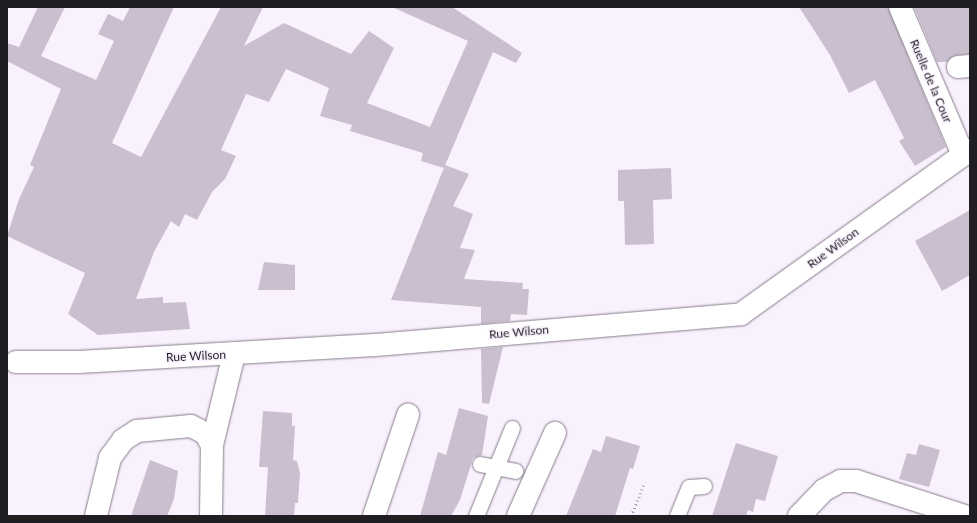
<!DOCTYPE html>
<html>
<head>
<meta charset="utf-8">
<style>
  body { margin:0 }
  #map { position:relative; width:977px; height:523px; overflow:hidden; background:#f9f1fd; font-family:Lato,sans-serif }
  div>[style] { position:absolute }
  .building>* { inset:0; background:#c9bfce }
  .path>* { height:2.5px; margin-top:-1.25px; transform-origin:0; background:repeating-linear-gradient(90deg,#a8a2ab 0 1px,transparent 0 4px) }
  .roads { filter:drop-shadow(0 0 1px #867d8a) drop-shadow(0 0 1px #867d8a) }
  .lane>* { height:15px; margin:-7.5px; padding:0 7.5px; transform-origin:7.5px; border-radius:7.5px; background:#fff }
  .street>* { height:22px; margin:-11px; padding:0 11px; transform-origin:11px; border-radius:11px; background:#fff }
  span { translate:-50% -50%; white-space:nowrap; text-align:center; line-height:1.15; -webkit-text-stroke:3px #f9f1fd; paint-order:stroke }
  .street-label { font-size:12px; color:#211e23 }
  .frame { position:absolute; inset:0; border:8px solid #211e23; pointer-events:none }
</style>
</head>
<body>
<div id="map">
  <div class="building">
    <div style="clip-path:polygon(38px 7px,65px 7px,41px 56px,96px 80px,114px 41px,98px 34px,108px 14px,123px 21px,130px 7px,174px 7px,112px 143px,141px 157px,221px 7px,263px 7px,244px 46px,284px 23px,351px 54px,369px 31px,394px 48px,367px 103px,430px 127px,468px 41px,392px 7px,452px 7px,522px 53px,516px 63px,493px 52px,444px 168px,421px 161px,423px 153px,350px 131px,352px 125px,320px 116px,329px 88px,286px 69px,269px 102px,246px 94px,221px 150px,236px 156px,225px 179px,212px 192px,197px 220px,185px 214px,179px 227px,171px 221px,154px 252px,136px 299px,163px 297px,163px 303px,186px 302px,190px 329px,98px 335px,68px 314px,85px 273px,7px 236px,19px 199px,34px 167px,30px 165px,61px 89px,7px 61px,7px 43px,19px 47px)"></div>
    <div style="clip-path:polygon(799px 7px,888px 7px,946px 147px,915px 166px,899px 141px,904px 138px,875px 80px,849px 93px,830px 55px)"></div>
    <div style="clip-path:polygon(914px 7px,970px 7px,970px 54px,957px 55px,947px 62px,937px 62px)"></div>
    <div style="clip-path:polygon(445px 165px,469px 174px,453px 206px,473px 214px,460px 248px,475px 250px,464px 279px,523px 283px,522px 289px,529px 289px,527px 315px,511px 314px,510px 321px,481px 324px,481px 307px,391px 300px)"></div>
    <div style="clip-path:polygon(671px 168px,672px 199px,653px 200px,654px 244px,625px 245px,624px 201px,618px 201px,618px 170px)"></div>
    <div style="clip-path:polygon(970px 210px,970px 275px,942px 291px,915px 241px)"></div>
    <div style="clip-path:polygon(264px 262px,295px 265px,295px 290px,258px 290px)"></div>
    <div style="clip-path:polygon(503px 347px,489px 404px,482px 403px,481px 349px)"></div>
    <div style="clip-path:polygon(459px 408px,488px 416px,482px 455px,473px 458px,460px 500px,451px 516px,420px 516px,438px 452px,446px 455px)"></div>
    <div style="clip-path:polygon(263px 411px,292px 413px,292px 426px,295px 426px,293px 460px,297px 461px,300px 473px,298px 503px,295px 503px,294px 516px,265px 516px,268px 467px,259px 467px)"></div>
    <div style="clip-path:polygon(606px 436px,640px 446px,633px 469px,630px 468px,615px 516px,566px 516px,593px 449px,601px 452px)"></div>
    <div style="clip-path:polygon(736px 443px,778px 456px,765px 501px,756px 499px,753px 512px,748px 510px,746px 516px,712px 516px)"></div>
    <div style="clip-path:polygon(919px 444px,940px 450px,929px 487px,899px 479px,907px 453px,916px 455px)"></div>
    <div style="clip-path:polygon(150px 460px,178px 471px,174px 499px,167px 516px,131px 516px)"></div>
  </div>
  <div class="path">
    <div style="left:631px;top:516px;width:35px;rotate:-68deg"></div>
  </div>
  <div class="roads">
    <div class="lane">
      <div style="left:480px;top:464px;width:36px;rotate:11deg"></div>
      <div style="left:476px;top:516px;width:95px;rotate:-67.8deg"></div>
      <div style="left:677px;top:516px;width:31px;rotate:-68deg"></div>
      <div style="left:689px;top:487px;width:15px;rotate:-4deg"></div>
    </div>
    <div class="street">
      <div style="left:900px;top:7px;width:161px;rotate:66.9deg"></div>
      <div style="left:958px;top:67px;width:12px;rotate:-5deg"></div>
      <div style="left:16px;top:362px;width:63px"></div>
      <div style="left:79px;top:362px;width:296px;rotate:-3.3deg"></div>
      <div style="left:375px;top:345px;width:367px;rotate:-4.8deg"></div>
      <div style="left:741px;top:314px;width:282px;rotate:-35.6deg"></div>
      <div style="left:96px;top:516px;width:60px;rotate:-76.4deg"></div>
      <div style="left:110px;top:458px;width:22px;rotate:-54deg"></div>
      <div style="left:123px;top:440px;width:17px;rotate:-33deg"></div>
      <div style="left:137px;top:431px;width:54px;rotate:-5.3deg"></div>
      <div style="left:191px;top:426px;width:16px;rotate:27deg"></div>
      <div style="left:205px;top:433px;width:14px;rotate:60deg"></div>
      <div style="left:211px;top:516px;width:71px;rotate:-89.2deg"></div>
      <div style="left:212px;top:445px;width:94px;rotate:-76.4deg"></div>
      <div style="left:374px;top:516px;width:107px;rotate:-71.4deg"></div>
      <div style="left:518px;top:516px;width:91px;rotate:-66deg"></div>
      <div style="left:799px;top:516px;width:36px;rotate:-46deg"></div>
      <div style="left:824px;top:490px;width:19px;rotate:-28deg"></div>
      <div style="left:841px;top:481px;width:15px"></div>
      <div style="left:856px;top:481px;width:114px;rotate:17.8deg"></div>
    </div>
  </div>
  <div class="street-label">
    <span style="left:931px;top:81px;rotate:67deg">Ruelle de la Cour</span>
    <span style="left:833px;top:248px;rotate:-36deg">Rue Wilson</span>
    <span style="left:519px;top:332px;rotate:-5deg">Rue Wilson</span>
    <span style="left:196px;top:356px;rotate:-3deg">Rue Wilson</span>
  </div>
  <div class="frame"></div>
</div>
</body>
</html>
